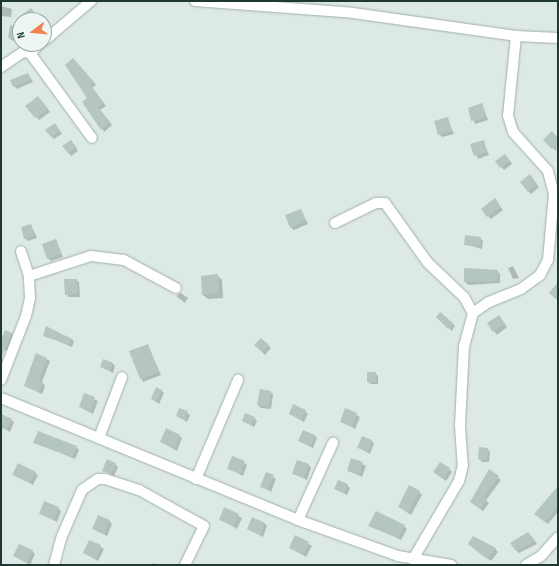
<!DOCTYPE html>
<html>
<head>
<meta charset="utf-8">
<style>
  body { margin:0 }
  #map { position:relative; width:559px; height:566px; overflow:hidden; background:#dde9e4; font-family:"Sofia Sans Condensed",sans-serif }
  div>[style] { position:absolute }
  .shadow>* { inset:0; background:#0003 }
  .building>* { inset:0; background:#b5c6c0 }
  .roads { filter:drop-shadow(0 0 1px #a0b0ab) drop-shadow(0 0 1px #a0b0ab) }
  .minor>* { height:10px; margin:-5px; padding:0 5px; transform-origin:5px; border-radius:5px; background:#fff }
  span { translate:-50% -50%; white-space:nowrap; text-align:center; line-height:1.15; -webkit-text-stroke:3.5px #edf6f2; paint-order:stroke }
  .frame { position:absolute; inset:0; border:2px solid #1f3833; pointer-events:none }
  .north { position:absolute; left:12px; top:12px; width:40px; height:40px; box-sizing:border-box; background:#edf6f2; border:1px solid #9baaa6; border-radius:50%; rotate:254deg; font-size:11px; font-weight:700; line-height:16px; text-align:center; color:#1f3833 }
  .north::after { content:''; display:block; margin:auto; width:14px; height:18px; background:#f28351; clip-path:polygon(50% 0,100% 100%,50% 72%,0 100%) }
</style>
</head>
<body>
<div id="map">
  <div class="shadow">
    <div style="clip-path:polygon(1px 6px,12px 9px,11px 17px,1px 16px)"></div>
    <div style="clip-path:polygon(19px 28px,20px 42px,11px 40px,9px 37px)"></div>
    <div style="clip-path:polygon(75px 62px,96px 85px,92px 88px,106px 106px,100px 110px,112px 125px,104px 132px)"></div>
    <div style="clip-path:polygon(28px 74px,33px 82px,17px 89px,14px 86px)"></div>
    <div style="clip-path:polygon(41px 100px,50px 112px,39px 120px,27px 106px)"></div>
    <div style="clip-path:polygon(482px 104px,488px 120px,475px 124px,469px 108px)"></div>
    <div style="clip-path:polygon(447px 118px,454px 134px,442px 137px,439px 134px)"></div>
    <div style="clip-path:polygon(57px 127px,62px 134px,54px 139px,47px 130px)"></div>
    <div style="clip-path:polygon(558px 139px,556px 151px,544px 140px)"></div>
    <div style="clip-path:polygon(483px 141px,489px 155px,478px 159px,471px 145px)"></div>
    <div style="clip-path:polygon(74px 144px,78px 151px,71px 156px,64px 146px)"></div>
    <div style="clip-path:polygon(508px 158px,512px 164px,504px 170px,496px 161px)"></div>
    <div style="clip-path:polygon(532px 179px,539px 187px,531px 194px,528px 191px)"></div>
    <div style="clip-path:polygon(497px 203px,503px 210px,491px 219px,488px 216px)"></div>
    <div style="clip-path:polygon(301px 210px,308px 224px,294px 230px,291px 228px)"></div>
    <div style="clip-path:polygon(31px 225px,37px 238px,28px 241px,25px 238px)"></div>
    <div style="clip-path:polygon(480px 238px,483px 241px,482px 249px,465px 244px)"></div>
    <div style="clip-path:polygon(56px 240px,63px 257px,51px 261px,48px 258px)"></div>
    <div style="clip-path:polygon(513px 266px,519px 278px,513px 279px,508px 268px)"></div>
    <div style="clip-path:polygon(465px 269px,497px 271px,500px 274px,500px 283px,468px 285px,465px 282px)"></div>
    <div style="clip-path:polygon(217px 275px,222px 280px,223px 298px,208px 299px,203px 295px)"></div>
    <div style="clip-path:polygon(76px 280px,79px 282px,80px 297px,69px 297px,66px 294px)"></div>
    <div style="clip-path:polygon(181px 293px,188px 298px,185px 303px,176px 296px)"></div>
    <div style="clip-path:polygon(441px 313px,455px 326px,452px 331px,437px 317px)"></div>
    <div style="clip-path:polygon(499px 316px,507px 327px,497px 335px,488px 323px)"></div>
    <div style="clip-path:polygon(11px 333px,14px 336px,8px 351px,1px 348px,1px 340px)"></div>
    <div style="clip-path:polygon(44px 335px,72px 339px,74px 342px,72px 347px)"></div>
    <div style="clip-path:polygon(261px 339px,271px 348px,265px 355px,255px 345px)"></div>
    <div style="clip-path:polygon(148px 346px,161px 375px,143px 382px,130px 352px)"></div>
    <div style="clip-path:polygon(36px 354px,50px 361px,42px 382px,45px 386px,42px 394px,25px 386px)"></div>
    <div style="clip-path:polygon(112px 363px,115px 366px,113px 373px,101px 367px)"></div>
    <div style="clip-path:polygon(375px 373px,378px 376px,378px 384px,371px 384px,368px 382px)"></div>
    <div style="clip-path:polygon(161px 390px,164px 393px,159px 404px,152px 399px)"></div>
    <div style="clip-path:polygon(270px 392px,273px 394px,271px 409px,261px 408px,258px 405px)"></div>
    <div style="clip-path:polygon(84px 395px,98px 401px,93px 414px,80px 407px)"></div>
    <div style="clip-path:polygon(180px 409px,190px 415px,187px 422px,177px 416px)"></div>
    <div style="clip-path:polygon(346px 410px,360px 417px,355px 429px,341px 421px)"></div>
    <div style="clip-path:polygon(305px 411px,308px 414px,304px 422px,290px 414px)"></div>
    <div style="clip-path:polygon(1px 414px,14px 422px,10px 432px,1px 427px)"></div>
    <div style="clip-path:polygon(254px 418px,257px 421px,254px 427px,243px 421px)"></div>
    <div style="clip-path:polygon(314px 435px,317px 438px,313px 448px,299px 441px)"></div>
    <div style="clip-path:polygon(179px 436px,182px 438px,177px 451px,161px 442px)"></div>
    <div style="clip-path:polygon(371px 441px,374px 443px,370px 454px,358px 447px)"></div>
    <div style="clip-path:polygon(34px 442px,76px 447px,79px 450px,75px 459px)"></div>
    <div style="clip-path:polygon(487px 449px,490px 452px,489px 462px,482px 462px,479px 459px)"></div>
    <div style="clip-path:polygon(233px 457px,247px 465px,243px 476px,228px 468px)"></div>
    <div style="clip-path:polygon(352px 459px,366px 466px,362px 477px,348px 470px)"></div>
    <div style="clip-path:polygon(115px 464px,118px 467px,114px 476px,103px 470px)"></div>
    <div style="clip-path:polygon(308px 465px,311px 467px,307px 480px,294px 474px)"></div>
    <div style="clip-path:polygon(449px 469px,452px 472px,446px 481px,434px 472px)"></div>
    <div style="clip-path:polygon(489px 471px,501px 480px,486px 500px,489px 503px,483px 511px,471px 502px)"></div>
    <div style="clip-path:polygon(35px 473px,38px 475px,33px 485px,14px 475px)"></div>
    <div style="clip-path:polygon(266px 473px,276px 479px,271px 492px,261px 486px)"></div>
    <div style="clip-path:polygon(347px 485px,350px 488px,347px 495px,335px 489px)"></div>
    <div style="clip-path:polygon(558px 488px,558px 512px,548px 524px,538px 516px)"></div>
    <div style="clip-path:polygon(419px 492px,422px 495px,411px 515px,399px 507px)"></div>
    <div style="clip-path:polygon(58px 508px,61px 511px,57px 522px,41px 514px)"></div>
    <div style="clip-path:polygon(225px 508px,242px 518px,237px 529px,220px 519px)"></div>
    <div style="clip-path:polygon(109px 521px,112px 524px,107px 536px,93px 529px)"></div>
    <div style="clip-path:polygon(264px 523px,267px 526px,263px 537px,248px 529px)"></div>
    <div style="clip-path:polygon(370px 525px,404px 526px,407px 529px,401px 540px)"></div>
    <div style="clip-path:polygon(531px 536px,537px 544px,519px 553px,516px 550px)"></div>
    <div style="clip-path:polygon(296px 537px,312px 546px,306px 557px,291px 548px)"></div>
    <div style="clip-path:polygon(89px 541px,104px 549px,98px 561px,84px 553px)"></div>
    <div style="clip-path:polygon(472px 547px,495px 549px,498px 552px,491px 561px)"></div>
    <div style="clip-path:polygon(32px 551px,35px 554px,30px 565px,14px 556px)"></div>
    <div style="clip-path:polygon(153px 563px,159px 565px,152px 565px)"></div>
  </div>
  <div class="building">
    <div style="clip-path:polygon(31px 8px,40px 20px,25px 20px,22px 15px)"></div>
    <div style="clip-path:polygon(10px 25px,20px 27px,17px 40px,8px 38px)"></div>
    <div style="clip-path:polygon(73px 58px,94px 82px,90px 84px,104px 103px,98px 107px,110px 122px,101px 130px,82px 102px,87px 98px,65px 65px)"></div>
    <div style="clip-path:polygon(28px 73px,31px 79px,13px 87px,10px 80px)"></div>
    <div style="clip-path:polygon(38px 96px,48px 109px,35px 118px,25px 106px)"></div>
    <div style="clip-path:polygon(482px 103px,486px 117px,471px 121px,468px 108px)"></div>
    <div style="clip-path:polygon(448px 117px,452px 131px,438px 135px,434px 121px)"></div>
    <div style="clip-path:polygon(55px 123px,60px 131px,51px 137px,45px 130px)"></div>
    <div style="clip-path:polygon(552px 131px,558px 138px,558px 144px,552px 149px,543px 140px)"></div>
    <div style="clip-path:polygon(71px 140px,76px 147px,68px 153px,62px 146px)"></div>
    <div style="clip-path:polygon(484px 140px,487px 152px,474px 156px,470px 144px)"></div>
    <div style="clip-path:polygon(505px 154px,510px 161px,500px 168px,495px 161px)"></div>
    <div style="clip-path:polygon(530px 174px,537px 184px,528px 192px,520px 182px)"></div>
    <div style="clip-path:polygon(495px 198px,501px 207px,487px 217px,481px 209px)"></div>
    <div style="clip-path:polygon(301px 209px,306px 221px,290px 228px,285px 215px)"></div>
    <div style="clip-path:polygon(31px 224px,34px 236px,24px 239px,21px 227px)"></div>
    <div style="clip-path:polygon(465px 235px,481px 237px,479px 247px,464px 245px)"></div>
    <div style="clip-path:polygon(56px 239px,61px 254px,47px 259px,42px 244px)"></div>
    <div style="clip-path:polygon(464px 268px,498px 270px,497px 281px,464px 282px)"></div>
    <div style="clip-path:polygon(218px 274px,219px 293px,202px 295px,201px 276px)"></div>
    <div style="clip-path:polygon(64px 279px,77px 279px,77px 294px,65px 295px)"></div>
    <div style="clip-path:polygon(558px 282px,558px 301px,549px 293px)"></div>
    <div style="clip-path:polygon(440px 312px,453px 323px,448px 329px,436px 317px)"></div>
    <div style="clip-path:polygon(499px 315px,505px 324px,493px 332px,487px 323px)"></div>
    <div style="clip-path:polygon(46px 326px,72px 339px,70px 345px,43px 336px)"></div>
    <div style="clip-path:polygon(5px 330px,12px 333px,1px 358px,1px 340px)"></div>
    <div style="clip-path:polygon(261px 338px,269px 345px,262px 352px,254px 345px)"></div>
    <div style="clip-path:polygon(148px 344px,159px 372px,140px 379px,129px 351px)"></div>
    <div style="clip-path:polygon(36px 353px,47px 358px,39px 380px,43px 382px,39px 392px,24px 386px)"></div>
    <div style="clip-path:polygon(103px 359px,113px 363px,110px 371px,100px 367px)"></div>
    <div style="clip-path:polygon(367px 372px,376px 372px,376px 382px,367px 382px)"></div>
    <div style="clip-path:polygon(156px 387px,162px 390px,156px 402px,151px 399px)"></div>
    <div style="clip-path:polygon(260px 389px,271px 391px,269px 407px,257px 405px)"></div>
    <div style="clip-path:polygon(84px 393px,95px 397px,91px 411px,79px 407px)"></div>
    <div style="clip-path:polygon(293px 404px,306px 410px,301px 420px,289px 414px)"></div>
    <div style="clip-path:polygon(179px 408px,188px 411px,185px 420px,176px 416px)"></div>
    <div style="clip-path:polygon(345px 408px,357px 413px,352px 427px,340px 422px)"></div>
    <div style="clip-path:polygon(245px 413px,255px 417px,251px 425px,242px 421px)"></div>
    <div style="clip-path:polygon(1px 414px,12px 419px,7px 430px,1px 428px)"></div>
    <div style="clip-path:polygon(166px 428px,180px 435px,174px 448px,160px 442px)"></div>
    <div style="clip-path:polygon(303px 430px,315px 435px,311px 446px,298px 441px)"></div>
    <div style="clip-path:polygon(38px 431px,77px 446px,72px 457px,33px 443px)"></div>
    <div style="clip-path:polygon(362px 436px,372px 440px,368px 451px,357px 448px)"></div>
    <div style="clip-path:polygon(479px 447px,488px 448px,487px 460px,478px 459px)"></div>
    <div style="clip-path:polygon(232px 456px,245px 461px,240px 474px,227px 469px)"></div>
    <div style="clip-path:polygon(351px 458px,363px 462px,359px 475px,347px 471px)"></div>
    <div style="clip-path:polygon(107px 459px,116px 463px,111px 474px,102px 471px)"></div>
    <div style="clip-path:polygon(297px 460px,309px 464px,304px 478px,292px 474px)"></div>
    <div style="clip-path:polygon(440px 462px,450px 468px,443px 479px,433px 472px)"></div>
    <div style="clip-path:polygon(18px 463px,36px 472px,30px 483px,12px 475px)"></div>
    <div style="clip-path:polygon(489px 469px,499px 476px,484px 497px,487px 499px,480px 509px,470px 502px)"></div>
    <div style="clip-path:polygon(266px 472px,274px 475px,268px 490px,260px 487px)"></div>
    <div style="clip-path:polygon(338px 480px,348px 484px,344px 493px,334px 489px)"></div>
    <div style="clip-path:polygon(409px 485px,420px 491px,408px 512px,398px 507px)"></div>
    <div style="clip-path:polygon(558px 486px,558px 506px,545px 522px,534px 514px)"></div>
    <div style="clip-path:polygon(44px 501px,59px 507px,54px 520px,39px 514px)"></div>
    <div style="clip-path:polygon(224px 507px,239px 514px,234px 526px,219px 520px)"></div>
    <div style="clip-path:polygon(376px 511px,405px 525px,398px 538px,368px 526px)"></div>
    <div style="clip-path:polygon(98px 515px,110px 520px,104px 534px,92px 529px)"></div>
    <div style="clip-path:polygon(252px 517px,265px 523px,260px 535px,247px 529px)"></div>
    <div style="clip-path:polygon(528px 532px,535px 541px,516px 551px,510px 543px)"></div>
    <div style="clip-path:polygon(295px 535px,309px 542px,303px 555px,289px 548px)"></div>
    <div style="clip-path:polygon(473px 536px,496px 548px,487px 559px,468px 544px)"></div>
    <div style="clip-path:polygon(89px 540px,101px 545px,96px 559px,83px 553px)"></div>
    <div style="clip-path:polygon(19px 544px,33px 550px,27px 563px,13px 556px)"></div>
  </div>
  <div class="roads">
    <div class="minor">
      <div style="left:195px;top:1px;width:158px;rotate:4.3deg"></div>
      <div style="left:353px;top:13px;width:165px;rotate:8deg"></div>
      <div style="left:516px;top:36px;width:42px;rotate:2.7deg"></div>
      <div style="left:44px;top:41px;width:62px;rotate:-40.4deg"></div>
      <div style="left:30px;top:53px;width:13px;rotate:-42deg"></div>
      <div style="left:1px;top:67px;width:27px;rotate:-34deg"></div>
      <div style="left:23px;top:52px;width:7px;rotate:8deg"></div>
      <div style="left:30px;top:53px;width:105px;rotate:53.9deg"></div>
      <div style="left:335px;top:223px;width:46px;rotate:-26deg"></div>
      <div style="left:376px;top:203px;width:9px"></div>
      <div style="left:385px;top:203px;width:74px;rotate:54.4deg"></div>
      <div style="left:428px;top:263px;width:50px;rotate:43.4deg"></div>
      <div style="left:464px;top:297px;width:18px;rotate:61deg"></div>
      <div style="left:473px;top:313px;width:34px;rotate:105deg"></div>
      <div style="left:464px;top:346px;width:80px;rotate:92.9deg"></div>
      <div style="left:460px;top:426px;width:39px;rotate:86deg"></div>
      <div style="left:463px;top:465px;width:16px;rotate:104deg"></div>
      <div style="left:459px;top:481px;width:91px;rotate:120.5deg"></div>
      <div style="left:29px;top:276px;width:65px;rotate:-17.9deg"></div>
      <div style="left:91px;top:256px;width:33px;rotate:7deg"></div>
      <div style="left:124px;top:260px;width:59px;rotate:28.3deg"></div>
      <div style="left:473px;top:313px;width:19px;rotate:-35deg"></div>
      <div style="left:489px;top:302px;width:35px;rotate:-22deg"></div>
      <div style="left:521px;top:289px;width:24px;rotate:-36deg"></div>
      <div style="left:540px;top:275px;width:17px;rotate:-62deg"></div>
      <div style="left:548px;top:260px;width:66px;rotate:-84.8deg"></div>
      <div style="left:554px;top:194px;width:24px;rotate:-105deg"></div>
      <div style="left:548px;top:171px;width:52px;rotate:-131.9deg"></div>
      <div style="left:513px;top:132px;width:17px;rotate:-107deg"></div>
      <div style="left:508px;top:116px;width:80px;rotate:-84.3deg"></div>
      <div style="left:1px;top:380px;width:69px;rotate:-68.7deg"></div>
      <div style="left:26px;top:316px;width:18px;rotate:-77deg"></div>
      <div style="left:30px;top:298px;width:22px;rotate:-93deg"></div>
      <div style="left:29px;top:276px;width:26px;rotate:-108deg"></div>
      <div style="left:1px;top:398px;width:321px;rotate:22.3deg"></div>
      <div style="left:298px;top:520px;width:106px;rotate:19.8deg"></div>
      <div style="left:398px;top:556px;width:54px;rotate:9.6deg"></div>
      <div style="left:99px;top:438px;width:65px;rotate:-69.3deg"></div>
      <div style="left:196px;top:479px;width:108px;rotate:-67deg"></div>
      <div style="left:298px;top:520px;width:85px;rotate:-65.6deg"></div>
      <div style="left:54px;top:565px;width:30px;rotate:-75deg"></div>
      <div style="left:62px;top:536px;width:50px;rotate:-66.5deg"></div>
      <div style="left:82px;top:490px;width:19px;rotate:-35deg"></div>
      <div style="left:98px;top:479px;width:7px"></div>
      <div style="left:105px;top:479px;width:36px;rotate:18deg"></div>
      <div style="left:139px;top:490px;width:74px;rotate:29deg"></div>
      <div style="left:204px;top:526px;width:43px;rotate:116deg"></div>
      <div style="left:526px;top:565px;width:17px;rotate:-31deg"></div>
      <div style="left:541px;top:556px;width:25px;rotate:-48deg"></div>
    </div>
  </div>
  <div class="frame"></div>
  <div class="north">N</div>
</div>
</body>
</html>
